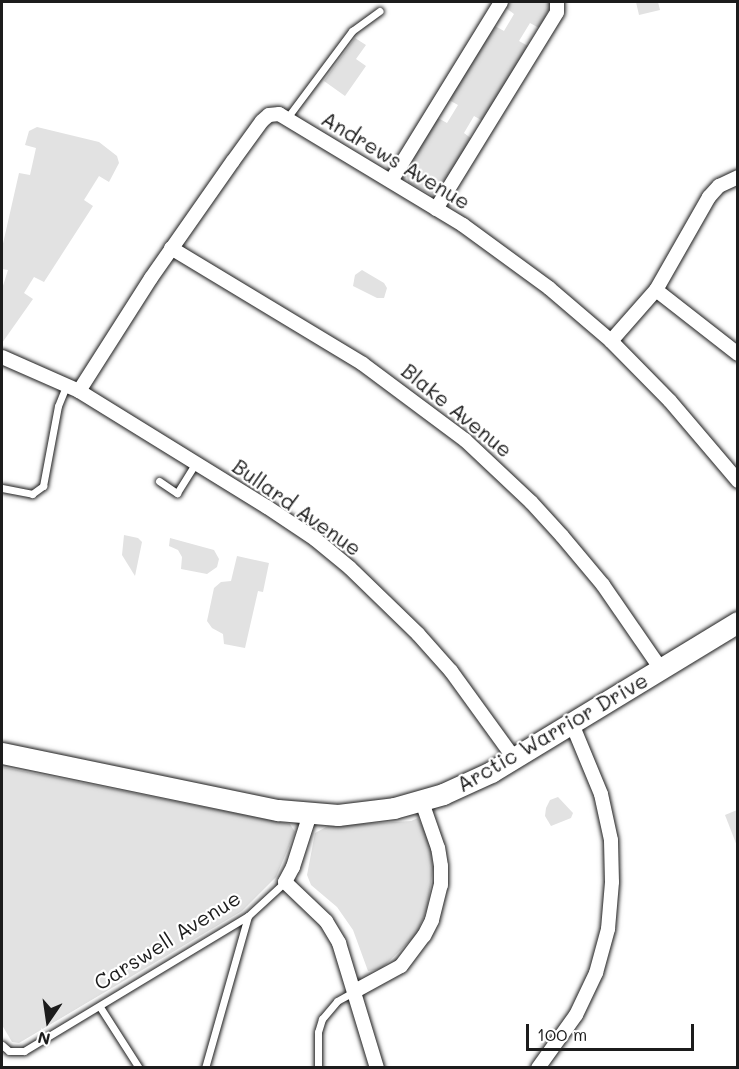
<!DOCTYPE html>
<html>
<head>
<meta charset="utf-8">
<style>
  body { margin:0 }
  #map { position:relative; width:739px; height:1069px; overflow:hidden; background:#fff; font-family:Mali,sans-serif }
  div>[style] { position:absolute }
  .green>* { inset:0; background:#e2e2e2 }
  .roads { filter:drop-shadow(0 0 2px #1c1c1c) drop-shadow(0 0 2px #1c1c1c) }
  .service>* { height:7px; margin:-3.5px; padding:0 3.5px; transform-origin:3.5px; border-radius:3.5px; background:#fff }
  .minor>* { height:14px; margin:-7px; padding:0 7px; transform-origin:7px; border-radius:7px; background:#fff }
  .primary>* { height:21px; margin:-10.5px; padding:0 10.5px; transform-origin:10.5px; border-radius:10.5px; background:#fff }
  span { translate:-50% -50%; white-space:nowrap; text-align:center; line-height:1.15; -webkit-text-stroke:4.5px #fff; paint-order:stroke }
  .street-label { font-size:21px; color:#1c1c1c }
  .frame { position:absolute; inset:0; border:3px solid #1c1c1c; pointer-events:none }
  .north { position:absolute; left:18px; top:991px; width:60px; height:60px; -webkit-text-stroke:4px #fff; paint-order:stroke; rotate:193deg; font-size:16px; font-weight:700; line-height:24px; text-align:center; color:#1c1c1c }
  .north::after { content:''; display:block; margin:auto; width:21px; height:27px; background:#1c1c1c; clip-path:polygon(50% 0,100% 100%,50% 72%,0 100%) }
  .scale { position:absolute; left:526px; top:1024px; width:168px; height:27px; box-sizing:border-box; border:3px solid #1c1c1c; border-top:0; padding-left:8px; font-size:18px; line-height:21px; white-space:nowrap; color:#1c1c1c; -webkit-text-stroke:4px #fff; paint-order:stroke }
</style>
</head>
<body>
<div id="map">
  <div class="green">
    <div style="clip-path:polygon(510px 2px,550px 2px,551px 6px,539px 28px,530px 23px,519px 41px,528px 46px,483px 121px,474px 116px,464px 133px,472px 139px,440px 192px,431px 195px,408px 182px,406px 171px,438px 118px,447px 123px,458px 105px,449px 100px,495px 26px,504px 31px,514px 14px,506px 8px)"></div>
    <div style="clip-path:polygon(636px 2px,658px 2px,660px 10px,639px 15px)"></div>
    <div style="clip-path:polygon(355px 38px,366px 45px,356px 59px,366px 66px,345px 96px,324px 81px)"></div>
    <div style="clip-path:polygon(37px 127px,99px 142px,117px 156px,119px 163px,109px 182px,99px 176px,84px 200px,93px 206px,44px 282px,34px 277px,24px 293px,33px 299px,2px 343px,2px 289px,8px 270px,2px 269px,2px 248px,19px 173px,30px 175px,36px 148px,25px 145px,29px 131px)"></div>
    <div style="clip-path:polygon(362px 270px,384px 283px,387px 288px,384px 298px,377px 298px,353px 286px,355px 275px)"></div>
    <div style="clip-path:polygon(124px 535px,138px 538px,142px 542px,135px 576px,122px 555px)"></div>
    <div style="clip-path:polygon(170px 538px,214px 550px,219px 559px,217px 567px,207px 574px,181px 569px,182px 557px,178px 550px,169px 546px)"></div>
    <div style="clip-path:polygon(237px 556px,269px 563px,263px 592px,258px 591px,245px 648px,224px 644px,223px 634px,212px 628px,207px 621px,214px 588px,221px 582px,231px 581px)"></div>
    <div style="clip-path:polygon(2px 767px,290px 824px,295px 832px,276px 877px,242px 911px,19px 1043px,12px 1042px,2px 1025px)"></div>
    <div style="clip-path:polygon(558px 797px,573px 813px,571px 818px,551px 826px,545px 816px,546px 808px,550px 800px)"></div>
    <div style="clip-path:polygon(737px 810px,737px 846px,725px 815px)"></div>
    <div style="clip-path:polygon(418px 818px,430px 841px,433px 869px,427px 909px,416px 935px,381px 969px,368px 971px,353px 930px,337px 907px,311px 885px,307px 875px,315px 833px,328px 826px,411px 821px)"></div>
  </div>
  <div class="roads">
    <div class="service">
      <div style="left:287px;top:118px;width:109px;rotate:-53.2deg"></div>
      <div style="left:352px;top:31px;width:34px;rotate:-36deg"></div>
      <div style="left:159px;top:481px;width:22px;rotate:34deg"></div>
      <div style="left:177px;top:493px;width:36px;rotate:-58deg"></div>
      <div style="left:2px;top:488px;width:31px;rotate:11deg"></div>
      <div style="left:32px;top:494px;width:14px;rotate:-36deg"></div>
      <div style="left:43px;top:486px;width:81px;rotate:-79.4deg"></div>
      <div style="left:58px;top:406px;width:24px;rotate:-68deg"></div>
      <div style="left:100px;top:1007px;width:72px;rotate:57.4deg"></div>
      <div style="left:2px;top:1045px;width:9px;rotate:41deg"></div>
      <div style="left:9px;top:1051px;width:15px"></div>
      <div style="left:24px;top:1051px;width:262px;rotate:-31.1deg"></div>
      <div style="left:248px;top:916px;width:50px;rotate:-42.6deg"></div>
      <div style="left:205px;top:1068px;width:158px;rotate:-74.2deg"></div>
      <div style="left:318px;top:1068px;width:36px;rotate:-90deg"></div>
      <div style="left:318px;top:1032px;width:14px;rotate:-73deg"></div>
      <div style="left:322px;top:1019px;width:23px;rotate:-50deg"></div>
      <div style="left:337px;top:1001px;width:21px;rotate:-29deg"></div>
    </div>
    <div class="minor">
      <div style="left:391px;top:181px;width:210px;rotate:-58.4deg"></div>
      <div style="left:436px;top:209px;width:231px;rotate:-58.4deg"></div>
      <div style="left:557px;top:12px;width:10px;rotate:-90deg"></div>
      <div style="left:171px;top:248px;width:224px;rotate:31.1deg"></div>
      <div style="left:363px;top:364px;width:127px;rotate:36.7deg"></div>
      <div style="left:465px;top:440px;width:91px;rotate:43.2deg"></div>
      <div style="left:531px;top:502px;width:46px;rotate:47.6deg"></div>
      <div style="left:562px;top:536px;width:64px;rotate:50.1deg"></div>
      <div style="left:603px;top:585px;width:102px;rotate:55.4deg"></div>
      <div style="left:656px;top:290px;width:104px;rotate:38deg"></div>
      <div style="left:611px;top:341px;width:68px;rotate:-48.6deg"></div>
      <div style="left:656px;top:290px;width:107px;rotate:-60.3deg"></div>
      <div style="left:709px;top:197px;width:15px;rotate:-48deg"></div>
      <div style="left:719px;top:186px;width:21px;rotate:-25deg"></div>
      <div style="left:2px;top:357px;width:84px;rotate:23.8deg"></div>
      <div style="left:79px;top:391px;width:221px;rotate:31.7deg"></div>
      <div style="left:267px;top:507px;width:58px;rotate:33.7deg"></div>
      <div style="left:315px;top:539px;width:45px;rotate:39.6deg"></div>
      <div style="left:350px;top:568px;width:95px;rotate:44.1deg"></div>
      <div style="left:418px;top:634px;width:50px;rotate:48.3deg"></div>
      <div style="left:451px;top:671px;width:107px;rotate:54.1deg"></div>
      <div style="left:79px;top:391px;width:134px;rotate:-57.5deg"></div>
      <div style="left:151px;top:278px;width:143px;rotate:-55deg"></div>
      <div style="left:233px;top:161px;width:49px;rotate:-54.1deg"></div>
      <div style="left:262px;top:121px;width:9px;rotate:-41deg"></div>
      <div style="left:269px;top:115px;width:10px;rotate:-6deg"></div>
      <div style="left:279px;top:114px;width:215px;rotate:31.1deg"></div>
      <div style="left:463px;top:225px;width:107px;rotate:36.2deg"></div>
      <div style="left:549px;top:288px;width:82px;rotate:40.5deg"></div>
      <div style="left:611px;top:341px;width:84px;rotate:45.5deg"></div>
      <div style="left:670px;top:401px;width:105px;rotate:49.6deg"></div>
      <div style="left:310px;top:814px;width:56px;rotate:107.8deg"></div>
      <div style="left:293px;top:867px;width:17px;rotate:118deg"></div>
      <div style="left:285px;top:882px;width:57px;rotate:43.6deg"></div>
      <div style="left:326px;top:921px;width:26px;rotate:59deg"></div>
      <div style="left:339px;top:943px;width:131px;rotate:73.1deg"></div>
      <div style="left:355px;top:991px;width:52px;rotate:-28.5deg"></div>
      <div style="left:401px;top:966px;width:38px;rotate:-53deg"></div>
      <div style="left:424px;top:936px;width:18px;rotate:-63deg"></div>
      <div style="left:432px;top:920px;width:36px;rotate:-76deg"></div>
      <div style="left:441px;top:885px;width:19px;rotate:-90deg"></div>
      <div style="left:441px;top:866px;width:18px;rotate:-99deg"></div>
      <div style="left:438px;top:848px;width:49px;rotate:-109.2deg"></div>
      <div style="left:538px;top:1068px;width:65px;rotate:-54.4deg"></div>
      <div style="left:576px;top:1015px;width:47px;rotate:-64.5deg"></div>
      <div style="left:596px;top:973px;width:46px;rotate:-74.7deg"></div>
      <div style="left:608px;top:929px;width:47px;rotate:-85.1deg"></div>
      <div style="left:612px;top:882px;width:42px;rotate:-91.4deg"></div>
      <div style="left:611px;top:840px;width:47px;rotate:-102.3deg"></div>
      <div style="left:601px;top:794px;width:76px;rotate:-112.5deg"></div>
    </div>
    <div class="primary">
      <div style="left:2px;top:753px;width:282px;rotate:11.7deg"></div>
      <div style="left:278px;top:810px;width:60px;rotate:4.8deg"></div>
      <div style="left:338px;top:815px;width:56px;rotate:-7.1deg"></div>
      <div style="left:394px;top:808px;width:51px;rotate:-15.9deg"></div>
      <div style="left:443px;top:794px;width:53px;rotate:-24.6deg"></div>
      <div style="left:491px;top:772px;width:289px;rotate:-31.3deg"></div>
    </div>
  </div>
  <div class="street-label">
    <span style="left:396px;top:160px;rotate:31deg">Andrews Avenue</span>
    <span style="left:457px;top:410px;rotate:39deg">Blake Avenue</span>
    <span style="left:297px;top:507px;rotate:35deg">Bullard Avenue</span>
    <span style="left:552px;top:732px;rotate:-30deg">Arctic Warrior Drive</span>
    <span style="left:167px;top:940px;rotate:-32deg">Carswell Avenue</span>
  </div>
  <div class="frame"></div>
  <div class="north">N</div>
  <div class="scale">100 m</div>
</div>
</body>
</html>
